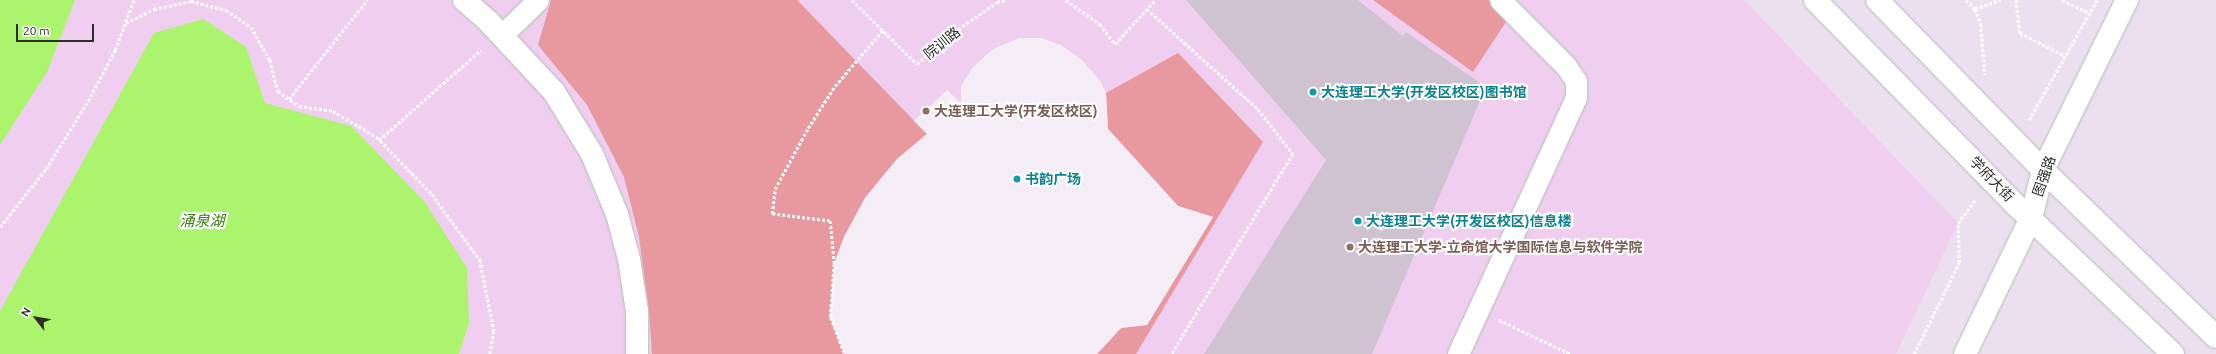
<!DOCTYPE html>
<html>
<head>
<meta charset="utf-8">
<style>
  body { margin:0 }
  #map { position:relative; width:2216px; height:354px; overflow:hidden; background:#ecdfef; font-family:Ubuntu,"Noto Sans SC",sans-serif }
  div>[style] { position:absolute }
  .education>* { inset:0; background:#efcef0 }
  .green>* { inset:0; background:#e7999f }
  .plaza>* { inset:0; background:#f5edf6 }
  .water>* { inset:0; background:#acf46e }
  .building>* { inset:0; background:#d0c3d1 }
  .path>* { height:2.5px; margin-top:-1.25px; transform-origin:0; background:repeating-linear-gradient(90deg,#fff 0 3px,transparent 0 5px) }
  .roads { filter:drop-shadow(0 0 1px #b3c0b3) drop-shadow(0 0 1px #b3c0b3) }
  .minor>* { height:21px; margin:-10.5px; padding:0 10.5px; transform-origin:10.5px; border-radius:10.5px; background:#fff }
  .tertiary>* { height:22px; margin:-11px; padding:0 11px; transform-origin:11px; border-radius:11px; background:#fff }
  .secondary>* { height:22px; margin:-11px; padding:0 11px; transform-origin:11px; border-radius:11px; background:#fff }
  .dots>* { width:11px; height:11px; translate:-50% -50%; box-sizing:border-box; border:2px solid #fff; border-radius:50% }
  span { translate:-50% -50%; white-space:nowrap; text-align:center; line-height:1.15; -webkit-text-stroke:4px #fff; paint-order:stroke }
  .street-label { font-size:14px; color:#2d2d2d }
  .culture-label { font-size:14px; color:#0d838f; font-weight:700 }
  .left { translate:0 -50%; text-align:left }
  .education-label { font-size:14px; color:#785e54; font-weight:700 }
  .water-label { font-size:15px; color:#38810a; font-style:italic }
  .north { position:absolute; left:16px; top:298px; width:40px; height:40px; -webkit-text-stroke:3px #fff; paint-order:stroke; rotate:301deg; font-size:11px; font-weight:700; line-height:16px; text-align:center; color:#2d2d2d }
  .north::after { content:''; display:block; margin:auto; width:14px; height:18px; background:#2d2d2d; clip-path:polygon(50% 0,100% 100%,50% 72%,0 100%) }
  .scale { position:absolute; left:16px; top:24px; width:78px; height:18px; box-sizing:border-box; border:2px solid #2d2d2d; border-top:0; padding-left:5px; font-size:12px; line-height:14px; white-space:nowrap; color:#2d2d2d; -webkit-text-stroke:3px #fff; paint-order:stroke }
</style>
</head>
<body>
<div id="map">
  <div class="education">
    <div style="clip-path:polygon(0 0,1744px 0,1958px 223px,1896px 354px,0 354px)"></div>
  </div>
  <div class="green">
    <div style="clip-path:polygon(551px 0,797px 0,927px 134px,897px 159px,865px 198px,844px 237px,834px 264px,830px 317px,844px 354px,652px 354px,649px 311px,639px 237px,624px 177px,587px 105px,538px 45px)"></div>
    <div style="clip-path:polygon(1373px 0,1489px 0,1508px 19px,1473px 72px)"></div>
    <div style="clip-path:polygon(1178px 53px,1263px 142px,1136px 354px,1097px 354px,1121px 328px,1147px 325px,1213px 217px,1178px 206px,1108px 129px,1106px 93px)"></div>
  </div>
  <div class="plaza">
    <div style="clip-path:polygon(1019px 38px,1041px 38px,1061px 45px,1082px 60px,1101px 82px,1106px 93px,1108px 129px,1178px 206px,1213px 217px,1147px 325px,1121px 328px,1097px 354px,845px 354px,830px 317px,834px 264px,844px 237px,865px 198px,897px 159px,927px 134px,914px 121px,947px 90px,961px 103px,961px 86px,972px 68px,993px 49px)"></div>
  </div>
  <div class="water">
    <div style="clip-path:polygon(0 0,75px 0,47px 72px,0 145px)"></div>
    <div style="clip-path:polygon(203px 19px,246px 47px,265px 103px,351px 126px,424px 201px,467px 268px,469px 323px,459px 354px,0 354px,0 311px,154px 33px)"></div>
  </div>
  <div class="building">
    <div style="clip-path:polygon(1186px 0,1358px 0,1403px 36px,1406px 32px,1486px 87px,1372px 354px,1204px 354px,1326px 160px)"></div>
  </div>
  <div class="path">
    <div style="left:852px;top:0;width:91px;rotate:44.6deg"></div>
    <div style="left:917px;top:64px;width:49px;rotate:-40.9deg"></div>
    <div style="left:954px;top:32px;width:52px;rotate:-34.9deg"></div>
    <div style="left:997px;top:2px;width:8px;rotate:-14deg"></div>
    <div style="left:1066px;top:0;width:42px;rotate:35.2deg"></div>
    <div style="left:1100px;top:24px;width:25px;rotate:53deg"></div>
    <div style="left:1115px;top:44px;width:59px;rotate:-47.7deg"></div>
    <div style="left:1966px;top:0;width:13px;rotate:45deg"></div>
    <div style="left:1975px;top:9px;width:16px;rotate:68deg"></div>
    <div style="left:1981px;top:24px;width:51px;rotate:85.5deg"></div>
    <div style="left:2016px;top:0;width:33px;rotate:83deg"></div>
    <div style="left:2020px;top:33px;width:51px;rotate:27.1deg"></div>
    <div style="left:2062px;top:0;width:31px;rotate:25deg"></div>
    <div style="left:1147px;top:9px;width:149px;rotate:42deg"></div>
    <div style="left:1258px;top:109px;width:57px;rotate:52.1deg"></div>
    <div style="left:1293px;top:154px;width:234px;rotate:121.2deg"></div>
    <div style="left:1975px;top:9px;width:27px;rotate:-20deg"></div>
    <div style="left:126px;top:23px;width:31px;rotate:-27deg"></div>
    <div style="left:154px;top:9px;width:38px;rotate:-12deg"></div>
    <div style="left:191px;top:1px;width:36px;rotate:14deg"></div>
    <div style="left:226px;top:10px;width:30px;rotate:34deg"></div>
    <div style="left:251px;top:27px;width:38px;rotate:60deg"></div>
    <div style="left:270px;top:60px;width:32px;rotate:76deg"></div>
    <div style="left:278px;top:91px;width:26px;rotate:36deg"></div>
    <div style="left:299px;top:106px;width:34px;rotate:8deg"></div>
    <div style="left:333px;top:111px;width:51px;rotate:30.6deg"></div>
    <div style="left:377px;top:137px;width:79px;rotate:46deg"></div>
    <div style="left:432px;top:194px;width:82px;rotate:54deg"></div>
    <div style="left:480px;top:260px;width:72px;rotate:78.8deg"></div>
    <div style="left:494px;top:331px;width:23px;rotate:100deg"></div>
    <div style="left:289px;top:99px;width:126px;rotate:-51.8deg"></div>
    <div style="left:2029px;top:120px;width:138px;rotate:-60.5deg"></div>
    <div style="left:379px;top:140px;width:136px;rotate:-41.4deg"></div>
    <div style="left:0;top:227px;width:74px;rotate:-51.6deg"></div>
    <div style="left:46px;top:169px;width:80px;rotate:-58.3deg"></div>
    <div style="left:88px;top:101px;width:58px;rotate:-62.1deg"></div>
    <div style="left:115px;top:50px;width:53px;rotate:-69.2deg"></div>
    <div style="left:1499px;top:320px;width:80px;rotate:25.3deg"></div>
    <div style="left:844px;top:353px;width:39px;rotate:-111deg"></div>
    <div style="left:830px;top:317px;width:53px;rotate:-85.7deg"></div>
    <div style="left:834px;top:264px;width:43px;rotate:-95.3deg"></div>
    <div style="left:830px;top:221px;width:58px;rotate:-173.1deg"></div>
    <div style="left:772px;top:214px;width:25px;rotate:-83deg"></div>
    <div style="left:775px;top:189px;width:69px;rotate:-61.6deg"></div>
    <div style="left:808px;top:128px;width:50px;rotate:-57.3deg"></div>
    <div style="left:835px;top:86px;width:74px;rotate:-49.4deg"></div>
    <div style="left:1914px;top:354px;width:102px;rotate:-63.7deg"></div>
    <div style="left:1959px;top:263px;width:40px;rotate:-91.4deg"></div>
    <div style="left:1958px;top:223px;width:30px;rotate:-53deg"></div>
  </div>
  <div class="roads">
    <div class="minor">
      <div style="left:502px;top:35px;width:50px;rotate:-44.2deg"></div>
      <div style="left:1458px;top:354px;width:283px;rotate:-65.3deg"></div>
      <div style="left:1576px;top:97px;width:16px;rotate:-90deg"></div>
      <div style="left:1576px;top:81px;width:18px;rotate:-124deg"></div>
      <div style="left:1566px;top:66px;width:93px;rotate:-135deg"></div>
    </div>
    <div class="tertiary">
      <div style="left:464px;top:0;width:32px;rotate:41deg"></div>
      <div style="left:488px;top:21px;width:97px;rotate:47.1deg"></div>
      <div style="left:554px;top:92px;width:73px;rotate:58.5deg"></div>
      <div style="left:592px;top:154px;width:65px;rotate:67.4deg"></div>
      <div style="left:617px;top:214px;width:47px;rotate:75.1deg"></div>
      <div style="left:629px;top:259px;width:53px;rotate:81.3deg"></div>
      <div style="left:637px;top:311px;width:43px;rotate:90deg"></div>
      <div style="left:1965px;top:354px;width:151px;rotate:-64.1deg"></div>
      <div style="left:2031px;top:218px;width:49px;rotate:-76deg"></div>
      <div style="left:2043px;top:170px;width:190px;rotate:-63.7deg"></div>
    </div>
    <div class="secondary">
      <div style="left:1815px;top:0;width:289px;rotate:45.6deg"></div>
      <div style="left:2017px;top:206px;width:215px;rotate:43.5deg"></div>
      <div style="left:1877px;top:0;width:238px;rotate:45.7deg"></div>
      <div style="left:2043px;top:170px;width:240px;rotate:44deg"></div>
    </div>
  </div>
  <div class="dots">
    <div style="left:1313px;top:92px;background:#0f9aa8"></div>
    <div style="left:926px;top:111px;background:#8d6e63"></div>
    <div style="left:1017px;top:179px;background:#0f9aa8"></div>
    <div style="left:1358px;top:221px;background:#0f9aa8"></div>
    <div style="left:1350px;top:247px;background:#8d6e63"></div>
  </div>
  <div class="street-label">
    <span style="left:942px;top:43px;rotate:-39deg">院训路</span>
    <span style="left:2044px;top:176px;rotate:-71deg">图强路</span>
    <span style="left:1992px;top:179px;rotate:46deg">学府大街</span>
  </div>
  <div class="culture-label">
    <span class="left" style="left:1321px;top:92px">大连理工大学(开发区校区)图书馆</span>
    <span class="left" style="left:1025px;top:179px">书韵广场</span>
    <span class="left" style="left:1366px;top:221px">大连理工大学(开发区校区)信息楼</span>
  </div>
  <div class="education-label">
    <span class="left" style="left:934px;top:111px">大连理工大学(开发区校区)</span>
    <span class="left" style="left:1358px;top:247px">大连理工大学-立命馆大学国际信息与软件学院</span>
  </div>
  <div class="water-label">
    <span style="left:202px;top:221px">涌泉湖</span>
  </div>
  <div class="north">N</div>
  <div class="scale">20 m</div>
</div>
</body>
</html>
